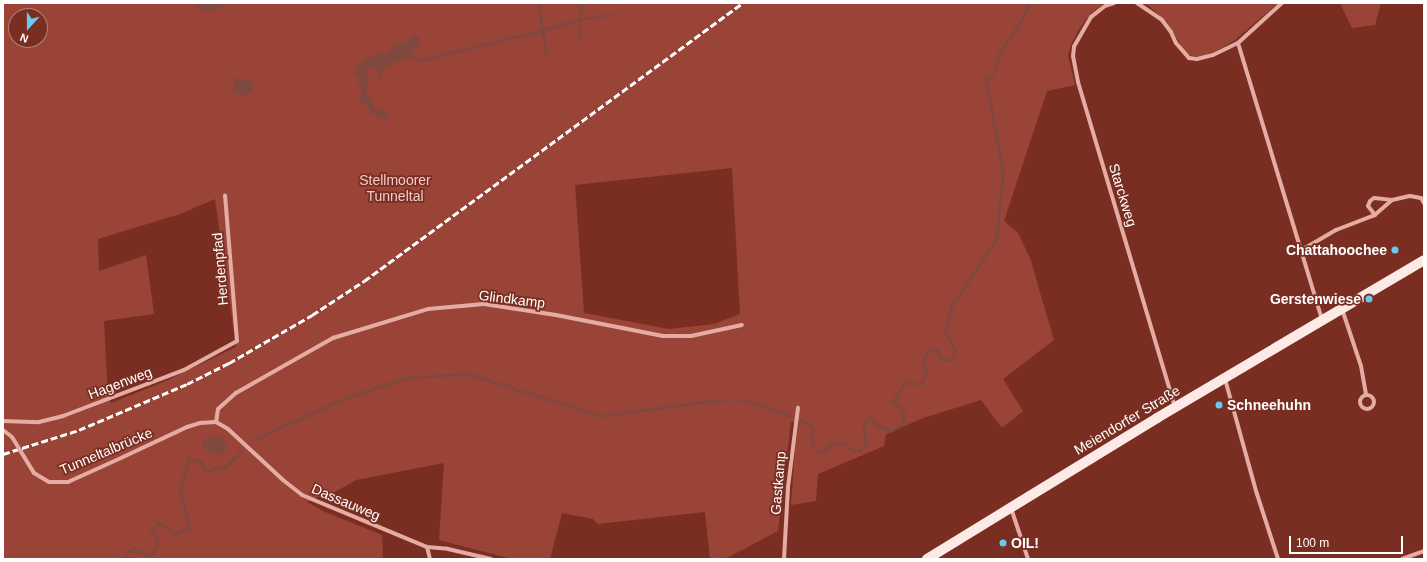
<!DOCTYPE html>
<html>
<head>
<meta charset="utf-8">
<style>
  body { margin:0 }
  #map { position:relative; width:1427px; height:562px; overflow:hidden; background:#7a2e22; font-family:Helvetica,sans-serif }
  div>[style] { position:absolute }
  .green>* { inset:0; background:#9a4438 }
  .water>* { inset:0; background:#80483f }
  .stream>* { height:2.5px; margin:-1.25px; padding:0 1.25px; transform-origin:1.25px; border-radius:1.25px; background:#80483f }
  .minor>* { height:4px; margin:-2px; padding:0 2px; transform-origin:2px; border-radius:2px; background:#e5aca4 }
  .minor>.ring { margin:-2px; padding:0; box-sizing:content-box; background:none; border:4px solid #e5aca4; border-radius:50% }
  .primary>* { height:10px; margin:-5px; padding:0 5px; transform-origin:5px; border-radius:5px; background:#fde9e5 }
  .rail>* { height:2.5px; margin-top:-1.25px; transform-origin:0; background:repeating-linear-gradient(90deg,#fff 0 7px,transparent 0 10px) }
  .minor-bridge>* { height:4px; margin:-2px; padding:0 2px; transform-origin:2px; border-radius:2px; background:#e5aca4 }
  .dots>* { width:11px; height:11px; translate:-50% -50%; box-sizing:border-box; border:2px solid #7a2e22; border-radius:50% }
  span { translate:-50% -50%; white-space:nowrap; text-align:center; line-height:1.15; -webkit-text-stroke:3.5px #7a2e22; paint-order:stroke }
  .park-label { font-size:14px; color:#f4ccc7 }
  .street-label { font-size:14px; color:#fff }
  .poi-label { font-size:14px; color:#fff; font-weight:700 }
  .right { translate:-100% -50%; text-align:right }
  .left { translate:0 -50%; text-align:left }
  .frame { position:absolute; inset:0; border:4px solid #fff; pointer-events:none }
  .north { position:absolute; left:8px; top:8px; width:40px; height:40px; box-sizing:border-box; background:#7a2e22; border:1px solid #af827a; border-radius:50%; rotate:201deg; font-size:11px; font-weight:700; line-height:16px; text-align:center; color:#fff }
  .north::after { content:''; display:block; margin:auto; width:14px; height:18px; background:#67caf1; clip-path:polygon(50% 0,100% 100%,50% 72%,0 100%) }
  .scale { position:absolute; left:1289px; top:536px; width:114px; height:18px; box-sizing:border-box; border:2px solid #fff; border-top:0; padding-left:5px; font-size:12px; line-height:14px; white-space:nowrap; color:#fff; -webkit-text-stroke:3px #7a2e22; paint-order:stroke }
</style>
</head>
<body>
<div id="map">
  <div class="green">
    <div style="clip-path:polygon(evenodd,3px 3px,1105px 3px,1090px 14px,1079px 29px,1071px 45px,1068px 55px,1075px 85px,1047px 91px,1004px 221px,1018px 233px,1030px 258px,1054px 340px,1003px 379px,1023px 411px,1002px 428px,981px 400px,923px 418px,886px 434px,884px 446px,818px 474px,816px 501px,791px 505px,795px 448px,799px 421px,791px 422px,778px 531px,725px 559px,710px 559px,705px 512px,598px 524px,593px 519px,562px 513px,550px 559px,512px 559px,439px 540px,444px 463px,356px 480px,326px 497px,322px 495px,307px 502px,325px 512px,382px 535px,383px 559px,3px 559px,3px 3px,16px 16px,40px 16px,40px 40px,16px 40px,16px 16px,3px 3px,732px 168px,740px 314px,714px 324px,669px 329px,584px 313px,575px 185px,732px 168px,3px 3px,215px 199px,236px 347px,166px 381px,111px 403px,108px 395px,104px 321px,154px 314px,146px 255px,99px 271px,98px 239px,180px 214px,215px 199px)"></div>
    <div style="clip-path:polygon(1143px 3px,1278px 3px,1235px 40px,1214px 52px,1200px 57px,1190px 55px,1184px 50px,1166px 21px,1149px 6px)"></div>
    <div style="clip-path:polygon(1340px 3px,1381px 3px,1375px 25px,1352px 28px)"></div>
  </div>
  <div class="water">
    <div style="clip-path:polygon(193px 3px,226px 3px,220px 9px,208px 12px,198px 8px)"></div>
    <div style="clip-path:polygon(413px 36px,420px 37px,420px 44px,414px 49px,411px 56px,382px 69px,380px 72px,382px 76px,381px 78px,378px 77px,376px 70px,371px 67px,366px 71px,366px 75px,371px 78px,368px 81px,366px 90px,376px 110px,384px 109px,388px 113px,389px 118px,384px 120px,369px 112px,368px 105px,358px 101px,361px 94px,361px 87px,358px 84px,358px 75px,352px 73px,357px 71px,359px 64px,364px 59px,387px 52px,395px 45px,408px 41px)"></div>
    <div style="clip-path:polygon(235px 77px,253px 81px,253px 89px,245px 96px,232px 92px)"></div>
    <div style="clip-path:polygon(212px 436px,219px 437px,225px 442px,227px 446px,224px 453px,220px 455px,212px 454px,202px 447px,204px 440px)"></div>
  </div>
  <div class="stream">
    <div style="left:539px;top:3px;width:49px;rotate:81.7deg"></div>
    <div style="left:579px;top:41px;width:38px;rotate:-87deg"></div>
    <div style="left:411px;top:56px;width:11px;rotate:22deg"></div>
    <div style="left:421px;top:60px;width:126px;rotate:-13.8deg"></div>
    <div style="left:543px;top:30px;width:40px;rotate:-16deg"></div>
    <div style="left:581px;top:19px;width:30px;rotate:-9deg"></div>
    <div style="left:996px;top:69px;width:14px;rotate:-82deg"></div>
    <div style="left:998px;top:55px;width:43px;rotate:-56.3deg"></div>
    <div style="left:1022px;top:19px;width:17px;rotate:-66deg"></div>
    <div style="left:801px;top:420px;width:14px;rotate:30deg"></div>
    <div style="left:813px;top:427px;width:13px;rotate:94deg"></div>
    <div style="left:812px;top:440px;width:7px;rotate:74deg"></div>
    <div style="left:814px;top:447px;width:6px;rotate:51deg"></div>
    <div style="left:818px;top:452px;width:4px;rotate:14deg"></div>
    <div style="left:822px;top:453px;width:12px;rotate:-48deg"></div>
    <div style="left:830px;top:444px;width:8px;rotate:-7deg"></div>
    <div style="left:838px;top:443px;width:7px;rotate:8deg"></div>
    <div style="left:845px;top:444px;width:11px;rotate:41deg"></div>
    <div style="left:853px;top:451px;width:7px"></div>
    <div style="left:860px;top:451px;width:10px;rotate:-53deg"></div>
    <div style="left:866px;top:443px;width:13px;rotate:-103deg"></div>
    <div style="left:863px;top:430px;width:9px;rotate:-77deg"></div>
    <div style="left:865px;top:421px;width:6px;rotate:-39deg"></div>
    <div style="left:870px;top:417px;width:11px;rotate:49deg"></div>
    <div style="left:877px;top:425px;width:14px;rotate:25deg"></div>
    <div style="left:890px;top:431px;width:13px;rotate:-27deg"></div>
    <div style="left:902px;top:425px;width:12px;rotate:-81deg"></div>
    <div style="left:904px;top:413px;width:16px;rotate:-133deg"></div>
    <div style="left:893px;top:401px;width:23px;rotate:-56deg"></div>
    <div style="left:906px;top:382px;width:15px;rotate:8deg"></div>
    <div style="left:921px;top:384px;width:14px;rotate:-69deg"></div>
    <div style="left:926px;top:371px;width:11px;rotate:-105deg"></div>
    <div style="left:923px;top:360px;width:14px;rotate:-56deg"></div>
    <div style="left:931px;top:348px;width:6px;rotate:9deg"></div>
    <div style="left:937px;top:349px;width:11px;rotate:68deg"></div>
    <div style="left:941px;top:359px;width:10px;rotate:6deg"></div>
    <div style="left:951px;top:360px;width:11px;rotate:-68deg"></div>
    <div style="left:955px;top:350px;width:20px;rotate:-120deg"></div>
    <div style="left:945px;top:333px;width:32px;rotate:-77deg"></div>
    <div style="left:952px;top:302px;width:11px;rotate:-41deg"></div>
    <div style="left:960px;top:295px;width:16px;rotate:-60deg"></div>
    <div style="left:968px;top:281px;width:50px;rotate:-55.7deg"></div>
    <div style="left:996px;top:240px;width:67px;rotate:-84deg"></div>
    <div style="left:1003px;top:173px;width:95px;rotate:-100.4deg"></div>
    <div style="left:986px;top:80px;width:10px;rotate:-37deg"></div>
    <div style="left:258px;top:438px;width:96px;rotate:-24.7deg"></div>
    <div style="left:345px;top:398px;width:67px;rotate:-18.2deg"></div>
    <div style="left:409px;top:377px;width:61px;rotate:-2.8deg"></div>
    <div style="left:470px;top:374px;width:137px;rotate:17.9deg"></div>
    <div style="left:600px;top:416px;width:120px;rotate:-7.7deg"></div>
    <div style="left:719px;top:400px;width:24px"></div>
    <div style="left:743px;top:400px;width:52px;rotate:18.1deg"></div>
    <div style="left:122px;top:559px;width:16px;rotate:-45deg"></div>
    <div style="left:133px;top:548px;width:14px;rotate:30deg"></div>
    <div style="left:145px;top:555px;width:8px;rotate:-14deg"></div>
    <div style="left:153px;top:553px;width:14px;rotate:-69deg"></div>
    <div style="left:158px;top:540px;width:11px;rotate:-128deg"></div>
    <div style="left:151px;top:531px;width:12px;rotate:-48deg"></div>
    <div style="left:159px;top:522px;width:19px;rotate:39deg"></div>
    <div style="left:174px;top:534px;width:17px;rotate:-25deg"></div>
    <div style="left:189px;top:527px;width:38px;rotate:-104deg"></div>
    <div style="left:180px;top:490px;width:32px;rotate:-74deg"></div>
    <div style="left:189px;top:459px;width:12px;rotate:14deg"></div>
    <div style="left:201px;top:462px;width:12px;rotate:55deg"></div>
    <div style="left:208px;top:472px;width:10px;rotate:-29deg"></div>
    <div style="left:217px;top:467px;width:7px;rotate:8deg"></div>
    <div style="left:224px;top:468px;width:23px;rotate:-43deg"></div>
  </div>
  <div class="minor">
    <div style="left:1114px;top:3px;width:9px;rotate:162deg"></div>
    <div style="left:1105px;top:6px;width:18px;rotate:142deg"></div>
    <div style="left:1091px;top:17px;width:34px;rotate:120deg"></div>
    <div style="left:1074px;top:47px;width:9px;rotate:96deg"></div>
    <div style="left:1073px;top:56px;width:26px;rotate:79deg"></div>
    <div style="left:1078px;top:82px;width:339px;rotate:73.4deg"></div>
    <div style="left:1137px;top:3px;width:30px;rotate:34deg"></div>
    <div style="left:1162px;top:20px;width:15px;rotate:53deg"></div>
    <div style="left:1171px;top:32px;width:12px;rotate:66deg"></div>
    <div style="left:1176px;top:43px;width:20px;rotate:49deg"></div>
    <div style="left:1189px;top:58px;width:8px;rotate:7deg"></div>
    <div style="left:1197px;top:59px;width:16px;rotate:-14deg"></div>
    <div style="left:1213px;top:55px;width:28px;rotate:-26deg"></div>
    <div style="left:1238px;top:43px;width:59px;rotate:-42.3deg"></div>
    <div style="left:1238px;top:43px;width:289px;rotate:73.1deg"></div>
    <div style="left:1392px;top:200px;width:23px;rotate:139deg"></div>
    <div style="left:1375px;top:215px;width:11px;rotate:-128deg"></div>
    <div style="left:1368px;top:206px;width:5px;rotate:-68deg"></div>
    <div style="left:1370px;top:201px;width:5px;rotate:-37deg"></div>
    <div style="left:1374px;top:198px;width:18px;rotate:6deg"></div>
    <div style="left:1392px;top:200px;width:18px;rotate:-13deg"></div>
    <div style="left:1410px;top:196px;width:11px;rotate:10deg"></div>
    <div style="left:1421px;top:198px;width:6px;rotate:59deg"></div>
    <div style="left:1300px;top:251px;width:42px;rotate:-30.3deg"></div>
    <div style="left:1336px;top:230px;width:42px;rotate:-21deg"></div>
    <div style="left:1342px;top:309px;width:60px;rotate:71.6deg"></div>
    <div style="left:1361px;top:366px;width:29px;rotate:80deg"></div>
    <div style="left:1225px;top:379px;width:119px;rotate:74.5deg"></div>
    <div style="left:1257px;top:494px;width:68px;rotate:72.1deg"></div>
    <div class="ring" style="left:1360px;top:395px;width:10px;height:10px"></div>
    <div style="left:3px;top:421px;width:36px;rotate:2deg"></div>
    <div style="left:39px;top:422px;width:25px;rotate:-14deg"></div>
    <div style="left:63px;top:416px;width:129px;rotate:-20.8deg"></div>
    <div style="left:184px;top:370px;width:60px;rotate:-28.7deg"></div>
    <div style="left:237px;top:341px;width:146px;rotate:-94.7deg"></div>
    <div style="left:216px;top:422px;width:13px;rotate:-81deg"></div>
    <div style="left:218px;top:409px;width:24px;rotate:-42deg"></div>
    <div style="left:236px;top:393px;width:112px;rotate:-29.6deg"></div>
    <div style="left:333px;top:338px;width:99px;rotate:-17deg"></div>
    <div style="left:428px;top:309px;width:56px;rotate:-5.1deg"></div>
    <div style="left:484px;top:304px;width:73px;rotate:8.7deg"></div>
    <div style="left:556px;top:315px;width:109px;rotate:11.1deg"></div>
    <div style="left:663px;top:336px;width:28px"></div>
    <div style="left:691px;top:336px;width:52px;rotate:-12.2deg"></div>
    <div style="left:123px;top:457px;width:71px;rotate:-25.1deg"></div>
    <div style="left:187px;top:427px;width:14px;rotate:-17deg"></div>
    <div style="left:200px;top:423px;width:16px;rotate:-4deg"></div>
    <div style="left:216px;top:422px;width:14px;rotate:30deg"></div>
    <div style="left:228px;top:429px;width:75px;rotate:42.8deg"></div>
    <div style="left:283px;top:480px;width:24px;rotate:38deg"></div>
    <div style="left:302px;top:495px;width:135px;rotate:22.6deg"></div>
    <div style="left:427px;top:547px;width:21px;rotate:5deg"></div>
    <div style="left:448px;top:549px;width:44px;rotate:13.1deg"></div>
    <div style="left:1011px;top:508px;width:54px;rotate:71.6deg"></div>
    <div style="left:427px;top:547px;width:12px;rotate:76deg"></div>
    <div style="left:784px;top:559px;width:72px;rotate:-86.8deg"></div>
    <div style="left:788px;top:487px;width:80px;rotate:-82.8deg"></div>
    <div style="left:1402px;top:559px;width:23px;rotate:-20deg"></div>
  </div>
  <div class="primary">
    <div style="left:927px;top:559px;width:270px;rotate:-31.5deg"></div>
    <div style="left:1157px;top:418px;width:310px;rotate:-30.6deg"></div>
  </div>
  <div class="rail">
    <div style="left:3px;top:454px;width:80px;rotate:-17.5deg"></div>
    <div style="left:79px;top:430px;width:117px;rotate:-23.1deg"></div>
    <div style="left:187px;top:384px;width:47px;rotate:-26.6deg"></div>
    <div style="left:229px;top:363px;width:96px;rotate:-30deg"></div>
    <div style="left:312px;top:315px;width:62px;rotate:-33.2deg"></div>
    <div style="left:364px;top:281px;width:470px;rotate:-36.3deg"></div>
  </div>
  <div class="minor-bridge">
    <div style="left:3px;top:430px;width:11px;rotate:38deg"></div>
    <div style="left:12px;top:437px;width:42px;rotate:58.6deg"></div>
    <div style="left:34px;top:473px;width:17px;rotate:31deg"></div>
    <div style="left:49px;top:482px;width:19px"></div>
    <div style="left:68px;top:482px;width:60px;rotate:-24.4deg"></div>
  </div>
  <div class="dots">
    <div style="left:1395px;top:250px;background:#67caf1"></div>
    <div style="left:1369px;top:299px;background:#67caf1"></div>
    <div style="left:1219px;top:405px;background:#67caf1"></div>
    <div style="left:1003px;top:543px;background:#67caf1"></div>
  </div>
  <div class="park-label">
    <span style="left:395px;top:188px">Stellmoorer<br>Tunneltal</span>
  </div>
  <div class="street-label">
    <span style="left:1123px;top:195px;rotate:73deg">Starckweg</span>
    <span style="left:220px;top:269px;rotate:-95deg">Herdenpfad</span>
    <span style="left:512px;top:299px;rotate:7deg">Glindkamp</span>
    <span style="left:120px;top:383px;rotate:-21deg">Hagenweg</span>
    <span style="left:1127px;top:420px;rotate:-31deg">Meiendorfer Straße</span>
    <span style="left:106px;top:451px;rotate:-23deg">Tunneltalbrücke</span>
    <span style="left:778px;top:483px;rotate:-85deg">Gastkamp</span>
    <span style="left:346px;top:502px;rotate:23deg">Dassauweg</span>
  </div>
  <div class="poi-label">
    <span class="right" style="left:1387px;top:250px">Chattahoochee</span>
    <span class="right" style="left:1361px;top:299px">Gerstenwiese</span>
    <span class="left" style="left:1227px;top:405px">Schneehuhn</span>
    <span class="left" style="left:1011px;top:543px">OIL!</span>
  </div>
  <div class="frame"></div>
  <div class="north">N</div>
  <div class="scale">100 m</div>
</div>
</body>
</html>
